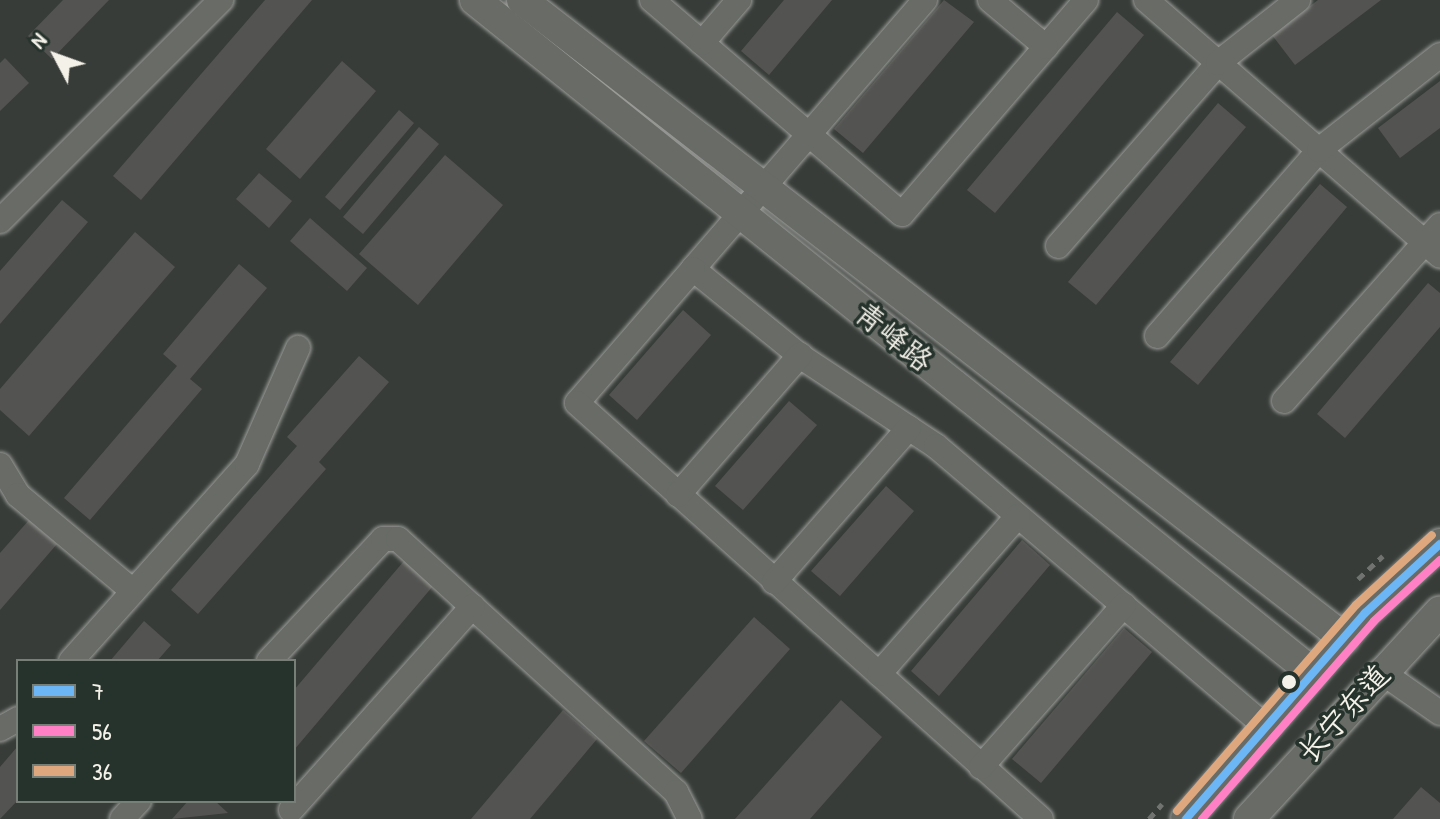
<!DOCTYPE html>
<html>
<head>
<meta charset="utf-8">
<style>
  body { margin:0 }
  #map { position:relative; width:1440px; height:819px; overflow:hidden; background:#373c38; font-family:"Patrick Hand","LXGW WenKai TC",sans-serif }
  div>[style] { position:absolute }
  .building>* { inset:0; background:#535451 }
  .path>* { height:5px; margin-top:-2.5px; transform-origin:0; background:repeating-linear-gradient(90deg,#707370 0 8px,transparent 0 14px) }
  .roads { filter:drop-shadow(0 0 2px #9d9e9b) drop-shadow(0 0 2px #9d9e9b) }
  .minor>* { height:24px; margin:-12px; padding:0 12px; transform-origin:12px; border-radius:12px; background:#686b66 }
  .major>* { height:30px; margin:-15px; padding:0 15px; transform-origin:15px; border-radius:15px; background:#686b66 }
  .bus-1>* { height:8px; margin:-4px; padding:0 4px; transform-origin:4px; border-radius:4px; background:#6db6f5 }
  .bus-2>* { height:8px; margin:-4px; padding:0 4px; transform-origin:4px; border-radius:4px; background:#ff80c5 }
  .bus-3>* { height:8px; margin:-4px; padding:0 4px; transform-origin:4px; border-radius:4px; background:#dfa77e }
  .dots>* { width:22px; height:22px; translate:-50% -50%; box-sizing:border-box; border:4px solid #26332d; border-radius:50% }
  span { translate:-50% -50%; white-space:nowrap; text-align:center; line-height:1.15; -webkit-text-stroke:7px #26332d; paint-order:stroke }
  .street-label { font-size:30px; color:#f4f1e8 }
  .legend { position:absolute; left:16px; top:659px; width:280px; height:144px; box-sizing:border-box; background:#26332d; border:2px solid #787f78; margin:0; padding:10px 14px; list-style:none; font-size:24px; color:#f4f1e8 }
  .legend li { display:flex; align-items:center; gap:16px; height:40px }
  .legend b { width:40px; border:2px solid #787f78 }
  .north { position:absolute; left:16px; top:16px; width:80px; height:80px; -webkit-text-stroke:6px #26332d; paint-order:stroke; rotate:311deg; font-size:22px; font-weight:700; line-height:32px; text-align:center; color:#f4f1e8 }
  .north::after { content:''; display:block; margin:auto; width:28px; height:36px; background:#f4f1e8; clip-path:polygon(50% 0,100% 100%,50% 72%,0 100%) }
</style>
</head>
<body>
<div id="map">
  <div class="building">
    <div style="clip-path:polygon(63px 0,109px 0,52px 59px,28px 36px)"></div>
    <div style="clip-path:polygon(265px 0,312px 0,141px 200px,113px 176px)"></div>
    <div style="clip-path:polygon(784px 0,832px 0,769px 75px,741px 51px)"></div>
    <div style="clip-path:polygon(944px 0,974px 22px,863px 153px,834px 129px)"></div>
    <div style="clip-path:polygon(1318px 0,1381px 0,1295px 65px,1272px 35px)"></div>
    <div style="clip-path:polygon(1117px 12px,1144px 35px,995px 213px,967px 190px)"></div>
    <div style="clip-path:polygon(5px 58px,29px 83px,0 111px,0 63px)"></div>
    <div style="clip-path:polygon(342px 61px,376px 91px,300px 179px,266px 149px)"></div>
    <div style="clip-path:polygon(1440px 81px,1440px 128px,1400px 158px,1378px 128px)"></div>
    <div style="clip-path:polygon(1218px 103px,1246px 127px,1096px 305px,1068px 282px)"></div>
    <div style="clip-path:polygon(399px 110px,414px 123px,340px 210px,325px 197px)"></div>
    <div style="clip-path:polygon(419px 127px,439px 144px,363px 234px,343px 217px)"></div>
    <div style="clip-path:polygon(445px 155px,503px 205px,418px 305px,359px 254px)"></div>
    <div style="clip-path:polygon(259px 173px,292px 201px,269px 228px,236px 199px)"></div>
    <div style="clip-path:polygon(1320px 184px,1347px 207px,1198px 385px,1170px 362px)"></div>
    <div style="clip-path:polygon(62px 200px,88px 222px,0 324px,0 271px)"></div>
    <div style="clip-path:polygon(310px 218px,367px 268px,347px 291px,290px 241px)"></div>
    <div style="clip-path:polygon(135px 232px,175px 267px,29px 436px,0 410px,0 389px)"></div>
    <div style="clip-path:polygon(239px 264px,267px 288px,190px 379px,202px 389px,90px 520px,64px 498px,177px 366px,163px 354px)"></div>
    <div style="clip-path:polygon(1428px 283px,1440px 293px,1440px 327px,1345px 438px,1317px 414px)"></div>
    <div style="clip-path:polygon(683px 310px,711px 335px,637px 420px,609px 395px)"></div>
    <div style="clip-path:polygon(359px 356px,389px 382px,319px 462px,326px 469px,198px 614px,171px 590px,297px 446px,287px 437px)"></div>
    <div style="clip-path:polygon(789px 401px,817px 425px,743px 510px,715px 486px)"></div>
    <div style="clip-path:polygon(886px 486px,914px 511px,840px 596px,811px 571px)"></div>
    <div style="clip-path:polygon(29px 520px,57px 544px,0 610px,0 553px)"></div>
    <div style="clip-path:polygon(1022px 540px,1050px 565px,939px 696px,911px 671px)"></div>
    <div style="clip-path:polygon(404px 561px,433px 586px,294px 750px,294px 690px)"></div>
    <div style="clip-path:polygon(754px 617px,790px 649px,681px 773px,644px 741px)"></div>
    <div style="clip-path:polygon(144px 621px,171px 645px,157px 661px,110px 661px)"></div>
    <div style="clip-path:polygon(1124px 628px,1152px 652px,1041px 783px,1012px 759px)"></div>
    <div style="clip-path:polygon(841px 700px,882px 737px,810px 819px,735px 819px)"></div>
    <div style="clip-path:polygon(563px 710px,597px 739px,530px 819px,471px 819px)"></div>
    <div style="clip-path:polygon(18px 746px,18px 800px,0 819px,0 767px)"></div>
    <div style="clip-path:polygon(1421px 787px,1440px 803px,1440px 819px,1393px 819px)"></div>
    <div style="clip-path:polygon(188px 801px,215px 801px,228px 813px,172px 819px)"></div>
  </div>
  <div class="path">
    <div style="left:1358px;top:579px;width:34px;rotate:-43deg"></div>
    <div style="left:1149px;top:819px;width:20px;rotate:-49deg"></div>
  </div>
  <div class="roads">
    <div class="minor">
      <div style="left:652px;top:0;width:329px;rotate:40.6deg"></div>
      <div style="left:902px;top:214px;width:282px;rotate:-49.3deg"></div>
      <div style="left:925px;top:0;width:355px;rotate:130.8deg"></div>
      <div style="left:693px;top:269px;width:141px;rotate:39deg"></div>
      <div style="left:803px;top:358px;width:159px;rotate:33.5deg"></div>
      <div style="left:936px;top:446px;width:433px;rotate:40.4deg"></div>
      <div style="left:990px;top:0;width:73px;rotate:40deg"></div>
      <div style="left:1146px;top:0;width:390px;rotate:41deg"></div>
      <div style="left:702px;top:43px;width:57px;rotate:-49.3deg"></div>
      <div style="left:0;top:221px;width:313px;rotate:-45deg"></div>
      <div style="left:1058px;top:246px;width:243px;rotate:-48.8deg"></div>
      <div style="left:1218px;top:63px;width:102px;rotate:-38.2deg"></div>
      <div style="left:693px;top:269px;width:177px;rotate:130.9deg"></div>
      <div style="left:577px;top:403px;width:623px;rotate:41.88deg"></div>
      <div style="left:1157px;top:336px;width:247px;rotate:-48.9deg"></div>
      <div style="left:1319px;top:150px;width:154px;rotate:-38.1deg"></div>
      <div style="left:1284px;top:401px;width:235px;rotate:-48.4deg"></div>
      <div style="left:0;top:465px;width:35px;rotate:59deg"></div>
      <div style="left:18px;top:495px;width:150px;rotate:39.9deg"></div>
      <div style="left:678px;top:495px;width:186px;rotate:-48.9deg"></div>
      <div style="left:774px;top:582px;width:205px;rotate:-48.8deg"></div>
      <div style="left:71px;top:661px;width:264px;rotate:-48.2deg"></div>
      <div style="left:247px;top:464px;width:127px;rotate:-66.3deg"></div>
      <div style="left:269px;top:661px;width:167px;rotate:-46.9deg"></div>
      <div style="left:383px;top:539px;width:15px"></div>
      <div style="left:398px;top:539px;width:376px;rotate:42.3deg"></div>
      <div style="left:676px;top:792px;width:30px;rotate:63deg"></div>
      <div style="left:1380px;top:671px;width:73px;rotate:35deg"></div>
      <div style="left:879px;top:674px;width:210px;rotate:-48.7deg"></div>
      <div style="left:0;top:729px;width:21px;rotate:-29deg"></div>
      <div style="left:981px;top:767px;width:216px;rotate:-48.6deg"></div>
      <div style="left:291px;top:810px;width:273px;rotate:-48.3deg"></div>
      <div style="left:122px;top:819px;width:25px;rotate:-47deg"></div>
    </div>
    <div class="major">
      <div style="left:475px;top:0;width:1075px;rotate:38.77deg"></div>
      <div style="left:522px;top:0;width:1041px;rotate:37.82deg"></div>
      <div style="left:1186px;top:819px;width:273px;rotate:-49deg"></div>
      <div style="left:1365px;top:613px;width:102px;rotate:-42.6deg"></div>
      <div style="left:1249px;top:819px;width:282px;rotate:-47.4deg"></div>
    </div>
  </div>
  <div class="bus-1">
    <div style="left:1186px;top:819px;width:273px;rotate:-49deg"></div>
    <div style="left:1365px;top:613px;width:102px;rotate:-42.6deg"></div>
  </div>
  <div class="bus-2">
    <div style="left:1202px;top:819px;width:262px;rotate:-49deg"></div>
    <div style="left:1374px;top:621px;width:90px;rotate:-42.7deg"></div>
  </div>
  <div class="bus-3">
    <div style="left:1177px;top:811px;width:273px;rotate:-49deg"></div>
    <div style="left:1356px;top:605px;width:103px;rotate:-42.6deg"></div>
  </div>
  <div class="dots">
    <div style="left:1289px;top:682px;background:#f4f1e8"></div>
  </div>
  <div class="street-label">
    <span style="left:894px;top:336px;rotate:39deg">青峰路</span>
    <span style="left:1343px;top:713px;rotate:-48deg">长宁东道</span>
  </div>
  <ul class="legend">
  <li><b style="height:10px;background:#6db6f5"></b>7</li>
  <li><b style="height:10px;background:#ff80c5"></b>56</li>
  <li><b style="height:10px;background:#dfa77e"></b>36</li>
  </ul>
  <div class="north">N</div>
</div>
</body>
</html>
